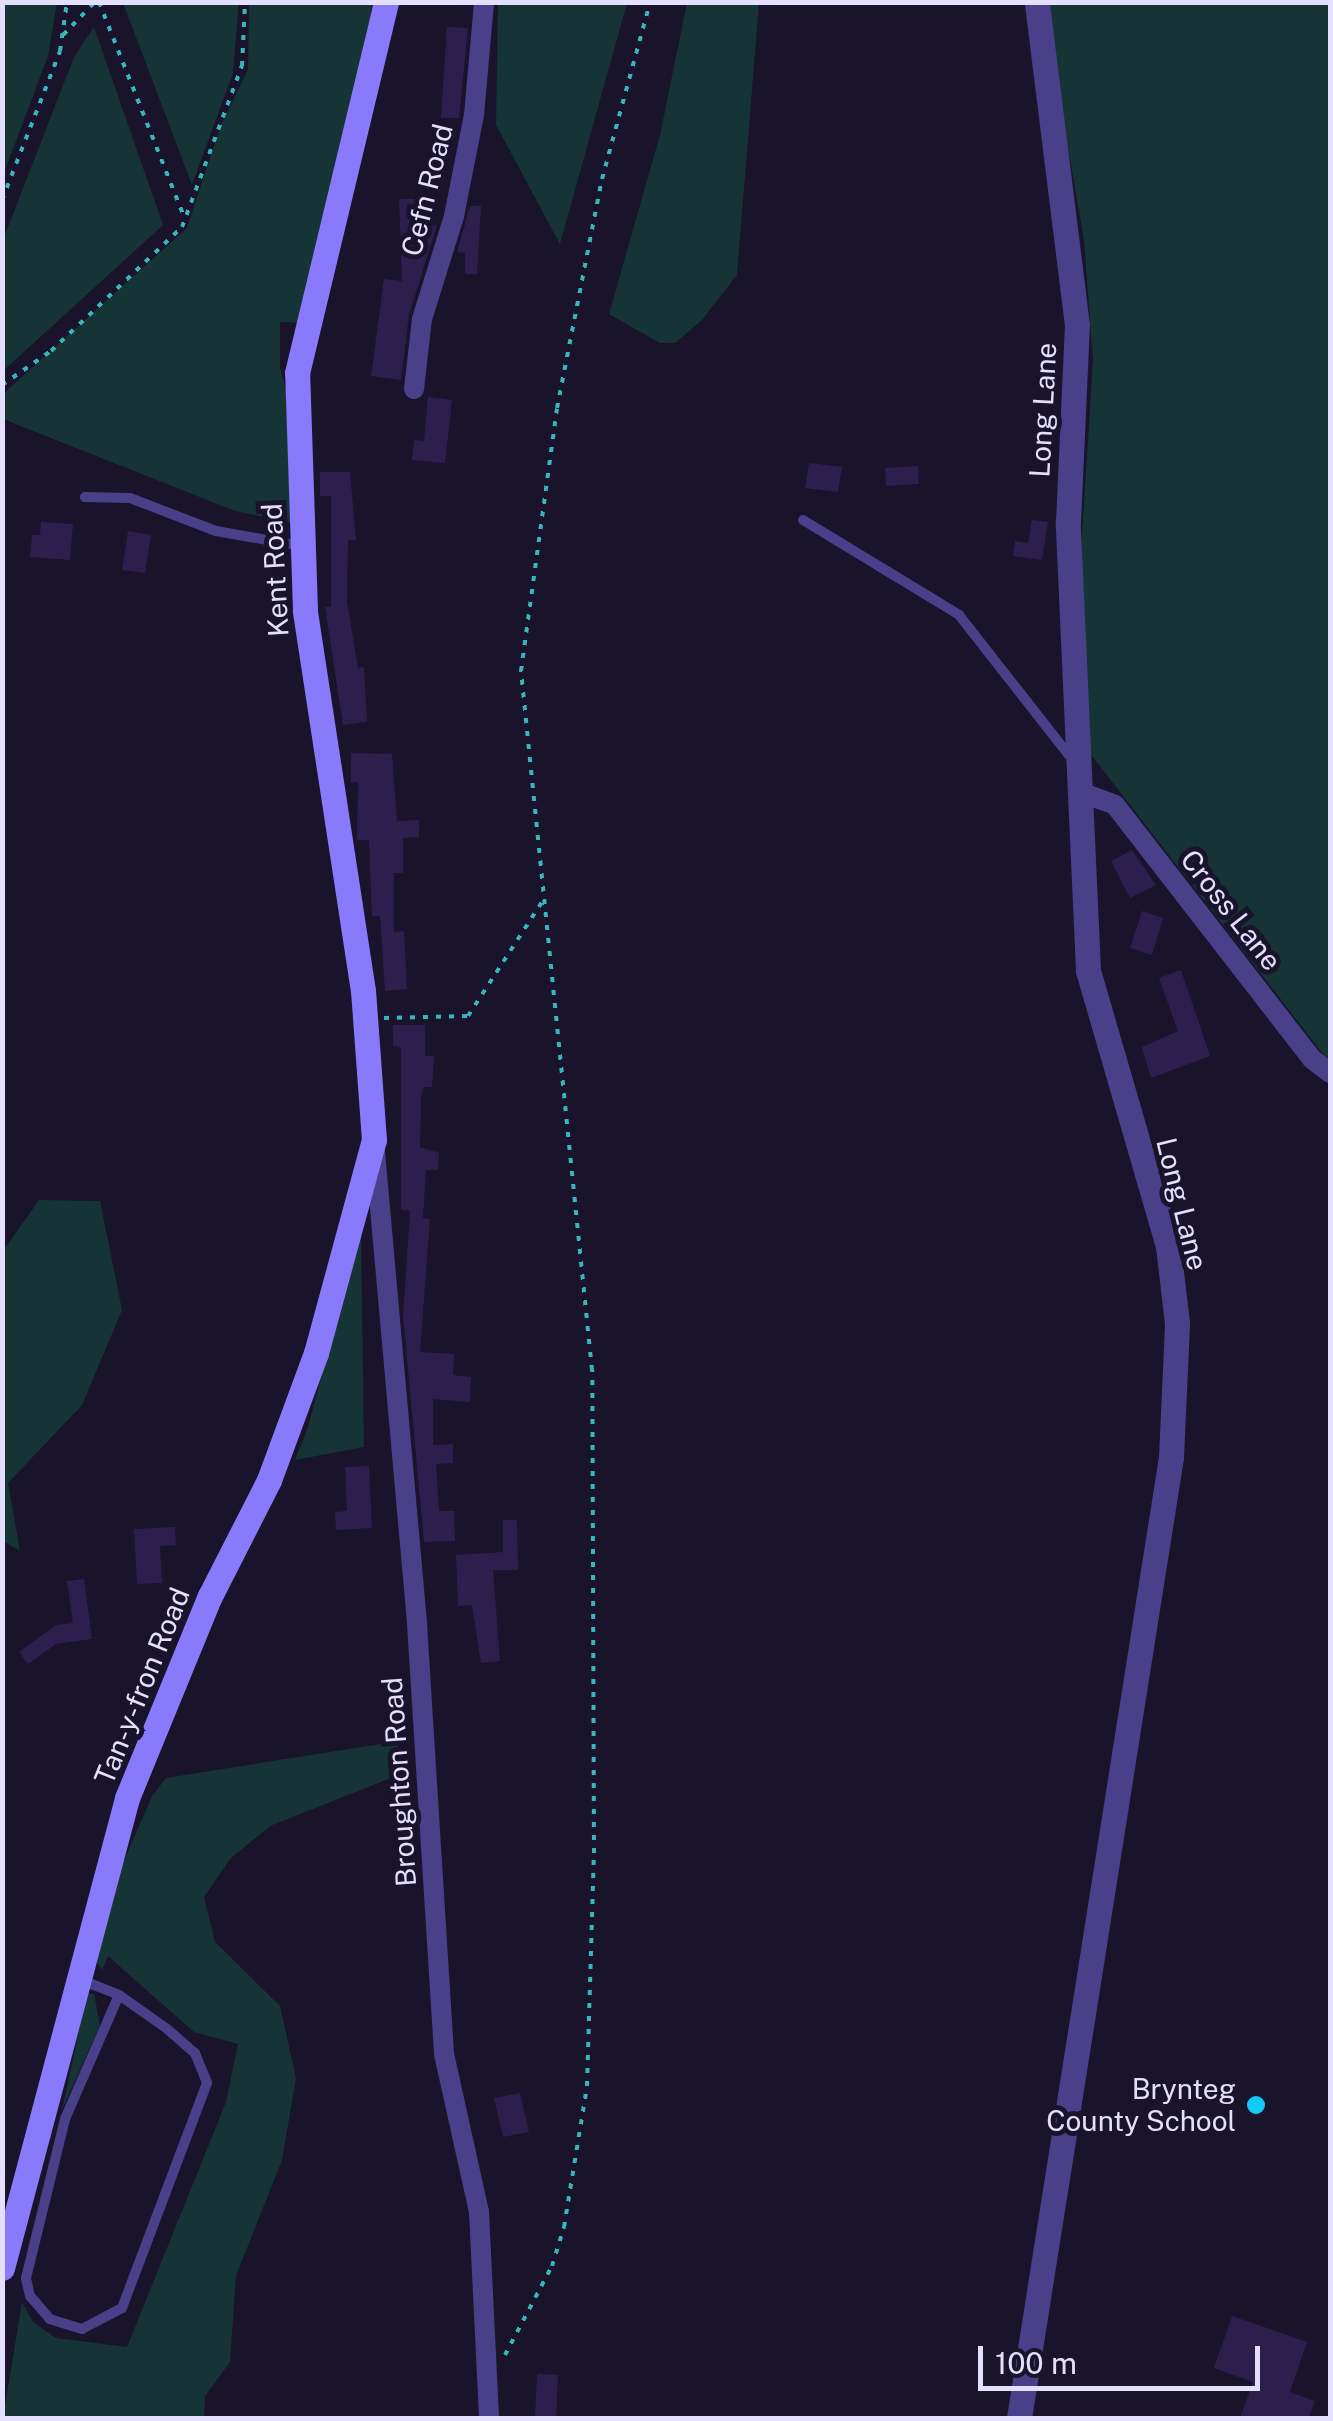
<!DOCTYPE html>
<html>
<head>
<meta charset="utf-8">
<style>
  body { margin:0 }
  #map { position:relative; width:1333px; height:2421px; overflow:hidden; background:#19132c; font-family:"Public Sans",sans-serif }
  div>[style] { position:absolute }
  .green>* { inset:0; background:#163436 }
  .building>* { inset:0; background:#2d1f4d }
  .path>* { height:4px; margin-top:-2px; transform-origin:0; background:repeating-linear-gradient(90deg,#36b7bb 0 5px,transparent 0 13px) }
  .service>* { height:10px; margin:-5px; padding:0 5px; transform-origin:5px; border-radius:5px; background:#494089 }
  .minor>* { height:20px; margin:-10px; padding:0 10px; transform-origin:10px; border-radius:10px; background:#494089 }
  .tertiary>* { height:25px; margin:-12.5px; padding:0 12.5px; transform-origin:12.5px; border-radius:12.5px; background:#494089 }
  .secondary>* { height:25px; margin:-12.5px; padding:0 12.5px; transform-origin:12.5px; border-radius:12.5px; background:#887afa }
  .dots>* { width:28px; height:28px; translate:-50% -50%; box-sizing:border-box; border:5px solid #19132c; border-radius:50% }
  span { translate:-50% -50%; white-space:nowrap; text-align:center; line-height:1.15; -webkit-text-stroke:10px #19132c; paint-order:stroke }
  .street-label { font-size:28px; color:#e5dffe }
  .poi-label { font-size:28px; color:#e5dffe }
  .right { translate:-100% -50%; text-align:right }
  .frame { position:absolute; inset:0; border:5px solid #e5dffe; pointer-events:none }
  .scale { position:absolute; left:978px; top:2346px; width:282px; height:45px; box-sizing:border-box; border:5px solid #e5dffe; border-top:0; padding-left:12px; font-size:30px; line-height:35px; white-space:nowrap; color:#e5dffe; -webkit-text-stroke:8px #19132c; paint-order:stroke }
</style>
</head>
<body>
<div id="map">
  <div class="green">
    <div style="clip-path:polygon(3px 2px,57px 3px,48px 56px,3px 176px)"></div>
    <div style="clip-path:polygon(123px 3px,239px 3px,233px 73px,192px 185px)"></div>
    <div style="clip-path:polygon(249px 3px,373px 3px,302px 323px,280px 322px,280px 368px,292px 411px,293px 523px,235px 511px,3px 419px,3px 394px,187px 228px,221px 125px,248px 69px)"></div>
    <div style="clip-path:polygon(498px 3px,627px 3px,560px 244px,496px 125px)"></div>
    <div style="clip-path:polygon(687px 3px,759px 3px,737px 275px,701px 321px,675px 343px,660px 343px,609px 314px,660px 135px)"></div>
    <div style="clip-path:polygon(1049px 3px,1330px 3px,1330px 1063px,1089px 752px,1080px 566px,1093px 361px,1084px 240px,1050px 44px)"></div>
    <div style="clip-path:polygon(94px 27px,163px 225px,3px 371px,3px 240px,74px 57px)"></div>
    <div style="clip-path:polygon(39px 1200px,100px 1201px,122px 1310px,82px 1405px,8px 1483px,20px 1551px,3px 1541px,3px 1251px)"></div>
    <div style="clip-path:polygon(361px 1229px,364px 1447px,295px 1460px,308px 1427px)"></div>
    <div style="clip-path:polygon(399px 1741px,396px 1776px,270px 1826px,230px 1859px,204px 1897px,215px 1942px,280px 2006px,296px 2078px,282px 2160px,236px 2276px,230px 2362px,205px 2396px,204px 2418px,3px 2418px,22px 2302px,33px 2322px,56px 2338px,127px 2347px,226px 2102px,238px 2044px,194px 2032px,108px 1956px,102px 1970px,94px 1958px,105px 1905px,152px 1796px,166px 1778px)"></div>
    <div style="clip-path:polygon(87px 1994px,94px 1994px,100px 2025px,62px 2110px)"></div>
  </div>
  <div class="building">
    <div style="clip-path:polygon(447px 27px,468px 28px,459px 118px,441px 118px)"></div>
    <div style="clip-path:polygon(399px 199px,424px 199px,424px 224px,437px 225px,409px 315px,401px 380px,371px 376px,384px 279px,402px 281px)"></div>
    <div style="clip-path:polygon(470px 206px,481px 206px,477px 274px,465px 274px,465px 253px,457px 252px)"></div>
    <div style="clip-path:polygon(428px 397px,452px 400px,445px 463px,412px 460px,414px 440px,424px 441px)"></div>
    <div style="clip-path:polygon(809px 463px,842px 467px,838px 492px,805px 488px)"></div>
    <div style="clip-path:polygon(918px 466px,919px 484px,886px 486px,885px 468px)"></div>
    <div style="clip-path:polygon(320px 472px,350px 472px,356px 540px,348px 540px,347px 602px,358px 668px,364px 667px,367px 722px,343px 725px,325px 607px,331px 607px,331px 496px,320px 496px)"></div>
    <div style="clip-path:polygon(1032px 520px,1048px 522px,1042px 560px,1013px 556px,1015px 541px,1028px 543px)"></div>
    <div style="clip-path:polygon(41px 522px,73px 524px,70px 560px,30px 557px,32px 535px,40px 535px)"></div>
    <div style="clip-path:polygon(128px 531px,151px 535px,145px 573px,122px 570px)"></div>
    <div style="clip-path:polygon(351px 753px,392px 754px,397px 821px,419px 820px,419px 837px,403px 838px,403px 873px,394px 873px,394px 932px,404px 931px,407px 989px,385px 991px,380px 916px,372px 916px,369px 840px,357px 840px,358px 782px,351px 782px)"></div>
    <div style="clip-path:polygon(1132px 850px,1156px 885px,1130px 898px,1111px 861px)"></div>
    <div style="clip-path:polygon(1142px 911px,1163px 918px,1152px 955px,1130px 948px)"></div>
    <div style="clip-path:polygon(1181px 970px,1210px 1056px,1151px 1078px,1142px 1047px,1178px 1031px,1159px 978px)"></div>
    <div style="clip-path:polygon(393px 1025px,425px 1025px,425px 1056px,434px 1056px,432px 1087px,424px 1087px,421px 1097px,420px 1147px,439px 1153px,438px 1170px,426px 1170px,423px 1218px,430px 1219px,420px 1352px,454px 1354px,453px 1375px,471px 1377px,470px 1402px,433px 1399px,433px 1445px,453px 1444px,453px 1463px,436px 1464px,439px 1511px,454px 1511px,455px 1541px,424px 1542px,403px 1316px,410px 1211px,401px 1210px,401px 1047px,393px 1046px)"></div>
    <div style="clip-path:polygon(369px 1466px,372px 1528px,336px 1530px,335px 1512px,347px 1511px,345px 1467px)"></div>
    <div style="clip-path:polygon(503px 1520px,517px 1520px,518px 1570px,493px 1570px,500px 1661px,481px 1663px,472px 1605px,458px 1606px,456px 1555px,503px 1552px)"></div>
    <div style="clip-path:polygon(175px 1527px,176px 1545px,160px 1546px,162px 1583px,137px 1584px,134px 1529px)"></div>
    <div style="clip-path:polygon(84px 1579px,92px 1639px,56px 1644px,28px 1664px,19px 1652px,56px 1625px,73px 1623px,67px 1581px)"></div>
    <div style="clip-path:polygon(520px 2093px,529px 2132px,503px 2137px,494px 2098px)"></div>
    <div style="clip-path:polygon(1232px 2316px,1307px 2342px,1290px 2392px,1315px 2401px,1309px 2418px,1240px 2418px,1253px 2382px,1214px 2368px)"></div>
    <div style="clip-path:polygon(537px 2374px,558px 2375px,556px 2418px,535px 2418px)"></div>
  </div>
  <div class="path">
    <div style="left:99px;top:2px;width:231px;rotate:68.4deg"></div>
    <div style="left:63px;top:35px;width:46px;rotate:-45.9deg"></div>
    <div style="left:2px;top:200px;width:160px;rotate:-68.7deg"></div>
    <div style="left:60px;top:51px;width:49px;rotate:-81.9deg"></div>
    <div style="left:2px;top:385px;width:60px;rotate:-34.8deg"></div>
    <div style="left:51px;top:351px;width:180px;rotate:-43.4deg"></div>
    <div style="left:182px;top:227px;width:172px;rotate:-69.6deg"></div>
    <div style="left:242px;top:66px;width:64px;rotate:-87.3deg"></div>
    <div style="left:384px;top:1018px;width:84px;rotate:-1.4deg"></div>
    <div style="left:468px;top:1016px;width:136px;rotate:-57deg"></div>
    <div style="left:505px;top:2355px;width:101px;rotate:-62.2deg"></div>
    <div style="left:552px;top:2266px;width:41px;rotate:-72.9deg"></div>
    <div style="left:564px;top:2227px;width:143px;rotate:-80.7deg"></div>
    <div style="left:587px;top:2086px;width:233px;rotate:-88.3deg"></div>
    <div style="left:594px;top:1853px;width:483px;rotate:-90.2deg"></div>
    <div style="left:592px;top:1370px;width:703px;rotate:-95.8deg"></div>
    <div style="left:521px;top:671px;width:265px;rotate:-82.2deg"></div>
    <div style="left:557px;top:408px;width:233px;rotate:-78.9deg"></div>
    <div style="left:602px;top:179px;width:183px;rotate:-74.8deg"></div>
  </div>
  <div class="service">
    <div style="left:85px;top:497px;width:45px;rotate:1.3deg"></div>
    <div style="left:130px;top:498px;width:92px;rotate:21deg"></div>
    <div style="left:216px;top:531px;width:86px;rotate:10deg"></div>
    <div style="left:803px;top:520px;width:183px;rotate:31.3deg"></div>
    <div style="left:959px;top:615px;width:182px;rotate:51.9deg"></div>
    <div style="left:79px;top:1979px;width:43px;rotate:21.8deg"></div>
    <div style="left:119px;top:1995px;width:57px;rotate:35.1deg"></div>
    <div style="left:166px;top:2028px;width:38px;rotate:41deg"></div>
    <div style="left:195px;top:2053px;width:32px;rotate:68deg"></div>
    <div style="left:207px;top:2083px;width:241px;rotate:110.7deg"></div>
    <div style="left:122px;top:2308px;width:45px;rotate:152.3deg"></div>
    <div style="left:82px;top:2329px;width:34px;rotate:-163deg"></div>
    <div style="left:50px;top:2319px;width:30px;rotate:-131deg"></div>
    <div style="left:30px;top:2296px;width:18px;rotate:-103deg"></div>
    <div style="left:26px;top:2278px;width:164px;rotate:-76.2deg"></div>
    <div style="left:65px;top:2119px;width:135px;rotate:-66.5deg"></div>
  </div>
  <div class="minor">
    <div style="left:414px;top:389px;width:70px;rotate:-83.5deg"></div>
    <div style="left:422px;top:319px;width:108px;rotate:-72.7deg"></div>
    <div style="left:454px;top:216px;width:103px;rotate:-78.8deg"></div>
    <div style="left:474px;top:115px;width:113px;rotate:-84.9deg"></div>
    <div style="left:1080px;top:792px;width:37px;rotate:20deg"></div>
    <div style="left:1115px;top:805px;width:321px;rotate:52.2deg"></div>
    <div style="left:1312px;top:1059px;width:23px;rotate:38deg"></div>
    <div style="left:375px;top:1152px;width:474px;rotate:84.9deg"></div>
    <div style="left:417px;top:1624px;width:431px;rotate:86.4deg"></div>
    <div style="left:444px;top:2054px;width:162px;rotate:77.5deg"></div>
    <div style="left:479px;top:2212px;width:206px;rotate:87.2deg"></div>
  </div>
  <div class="tertiary">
    <div style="left:1019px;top:2418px;width:973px;rotate:-81.01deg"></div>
    <div style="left:1171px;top:1457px;width:134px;rotate:-87.4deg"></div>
    <div style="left:1177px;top:1323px;width:78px;rotate:-96.7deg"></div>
    <div style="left:1168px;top:1246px;width:287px;rotate:-106.2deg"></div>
    <div style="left:1088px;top:970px;width:448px;rotate:-92.6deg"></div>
    <div style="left:1068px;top:522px;width:197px;rotate:-87.4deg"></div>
    <div style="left:1077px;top:325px;width:325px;rotate:-97.1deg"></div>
  </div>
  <div class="secondary">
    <div style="left:2px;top:2268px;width:486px;rotate:-75.1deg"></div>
    <div style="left:127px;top:1798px;width:218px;rotate:-67.7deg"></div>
    <div style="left:210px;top:1596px;width:130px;rotate:-63deg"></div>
    <div style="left:269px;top:1480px;width:135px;rotate:-69.7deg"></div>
    <div style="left:316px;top:1353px;width:221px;rotate:-74.8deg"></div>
    <div style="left:374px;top:1140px;width:149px;rotate:-94.2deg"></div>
    <div style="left:363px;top:991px;width:385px;rotate:-98.7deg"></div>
    <div style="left:305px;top:610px;width:237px;rotate:-91.9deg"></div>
    <div style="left:297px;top:373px;width:382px;rotate:-76.5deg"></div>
  </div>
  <div class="dots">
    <div style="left:1256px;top:2105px;background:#13ccf6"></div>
  </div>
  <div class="street-label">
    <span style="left:427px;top:190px;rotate:-76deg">Cefn Road</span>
    <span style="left:1043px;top:410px;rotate:-87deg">Long Lane</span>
    <span style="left:275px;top:570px;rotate:-93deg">Kent Road</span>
    <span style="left:1231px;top:910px;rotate:52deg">Cross Lane</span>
    <span style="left:1182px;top:1204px;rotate:76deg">Long Lane</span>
    <span style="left:142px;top:1686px;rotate:-68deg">Tan-y-fron Road</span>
    <span style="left:399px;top:1782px;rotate:-94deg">Broughton Road</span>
  </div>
  <div class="poi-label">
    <span class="right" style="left:1236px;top:2105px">Brynteg<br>County School</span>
  </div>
  <div class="frame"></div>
  <div class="scale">100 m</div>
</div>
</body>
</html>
